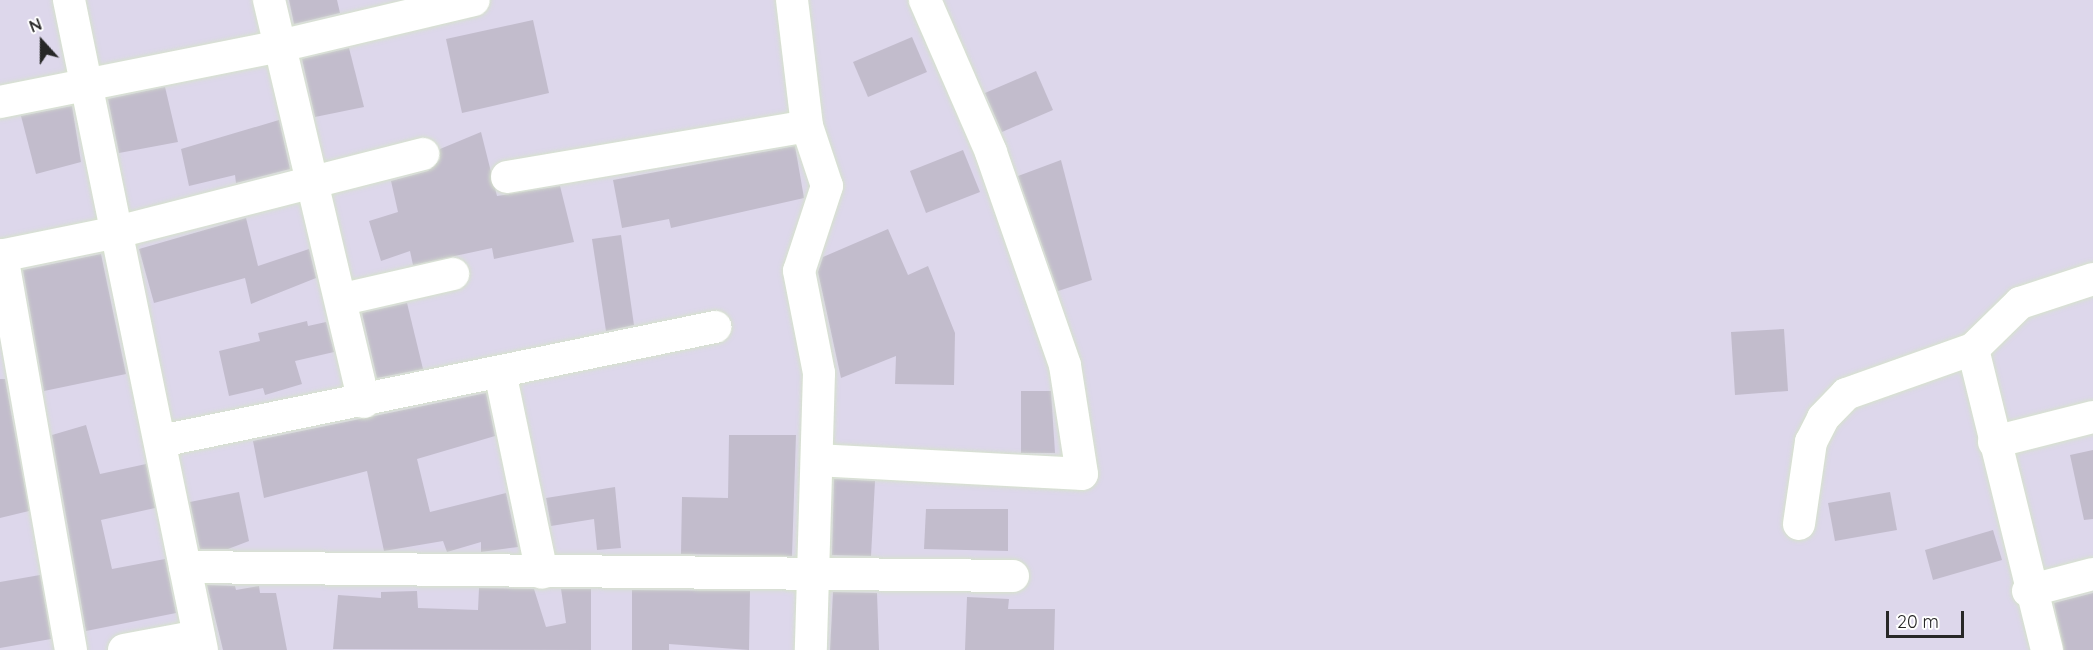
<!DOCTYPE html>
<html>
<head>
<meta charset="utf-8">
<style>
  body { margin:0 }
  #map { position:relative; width:2093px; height:650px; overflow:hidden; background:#ddd7eb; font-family:Quicksand,sans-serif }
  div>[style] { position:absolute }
  .building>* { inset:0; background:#c2bccc }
  .roads { filter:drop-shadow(0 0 2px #d6e2cc) drop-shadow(0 0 2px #d6e2cc) }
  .street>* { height:32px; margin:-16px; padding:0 16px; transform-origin:16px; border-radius:16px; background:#fff }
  span { translate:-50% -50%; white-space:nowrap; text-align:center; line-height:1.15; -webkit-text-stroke:4.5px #fff; paint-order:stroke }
  .north { position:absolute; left:12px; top:12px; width:60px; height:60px; -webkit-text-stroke:4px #fff; paint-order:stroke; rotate:339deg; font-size:16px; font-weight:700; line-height:24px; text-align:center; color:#272727 }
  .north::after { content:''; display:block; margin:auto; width:21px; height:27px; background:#272727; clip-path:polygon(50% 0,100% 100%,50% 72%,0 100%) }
  .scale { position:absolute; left:1886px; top:611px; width:78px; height:27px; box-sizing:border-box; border:3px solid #272727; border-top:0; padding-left:8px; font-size:18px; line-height:21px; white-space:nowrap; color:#272727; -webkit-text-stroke:4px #fff; paint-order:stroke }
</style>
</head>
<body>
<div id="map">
  <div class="building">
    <div style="clip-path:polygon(289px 0,337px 0,340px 13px,294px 24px)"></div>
    <div style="clip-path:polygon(533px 20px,549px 93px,462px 113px,446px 39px)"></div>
    <div style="clip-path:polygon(912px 37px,927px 72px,868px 97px,853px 62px)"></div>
    <div style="clip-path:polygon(349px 48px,364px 107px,315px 117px,302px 59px)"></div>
    <div style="clip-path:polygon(1036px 71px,1053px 110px,1002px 132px,985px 93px)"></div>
    <div style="clip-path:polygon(165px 87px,178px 142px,119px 153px,108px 99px)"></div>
    <div style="clip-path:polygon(72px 106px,81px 162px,36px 174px,21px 116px)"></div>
    <div style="clip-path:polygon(279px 120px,290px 169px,236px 183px,235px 175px,189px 186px,181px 149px)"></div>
    <div style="clip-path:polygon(481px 132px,497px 196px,560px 186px,574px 242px,494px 259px,492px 248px,413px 265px,410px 251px,381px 261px,369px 221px,398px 212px,391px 181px,428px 171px,440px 159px,440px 149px)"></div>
    <div style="clip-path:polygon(795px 146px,804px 198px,671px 228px,669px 219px,622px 228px,613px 180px)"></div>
    <div style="clip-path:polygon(963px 150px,980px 192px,926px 213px,910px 171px)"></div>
    <div style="clip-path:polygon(1061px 160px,1092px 280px,1058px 291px,1018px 176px)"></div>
    <div style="clip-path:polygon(246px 218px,258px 266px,309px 249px,316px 278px,251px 304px,245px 278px,154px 303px,139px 249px)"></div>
    <div style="clip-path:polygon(888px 229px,908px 275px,928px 266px,955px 333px,954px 385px,895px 384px,896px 356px,841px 378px,818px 272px,823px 257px)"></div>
    <div style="clip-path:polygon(621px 235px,634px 325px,606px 331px,592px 239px)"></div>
    <div style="clip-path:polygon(101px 254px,126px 374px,44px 391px,23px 270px)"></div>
    <div style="clip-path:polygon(407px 303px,423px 369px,377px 378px,362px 313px)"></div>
    <div style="clip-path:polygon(307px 321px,308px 326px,326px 322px,334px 352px,295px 361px,302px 384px,265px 395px,263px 388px,229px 396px,219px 351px,260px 341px,258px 333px)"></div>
    <div style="clip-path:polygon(1784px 329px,1788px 391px,1735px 395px,1731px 332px)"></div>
    <div style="clip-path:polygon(0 379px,5px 379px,29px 511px,0 518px)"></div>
    <div style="clip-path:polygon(1021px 391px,1051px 391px,1055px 453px,1021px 453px)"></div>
    <div style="clip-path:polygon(486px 393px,495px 436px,417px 459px,430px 512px,506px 493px,518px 547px,481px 552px,481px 542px,447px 552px,443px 541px,384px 551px,367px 471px,264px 498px,253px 441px)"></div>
    <div style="clip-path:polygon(86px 425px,100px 474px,146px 464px,155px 508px,101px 520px,112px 569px,165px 559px,176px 613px,86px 631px,52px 435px)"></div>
    <div style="clip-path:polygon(729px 435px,796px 435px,792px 556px,681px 554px,682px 497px,728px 498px)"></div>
    <div style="clip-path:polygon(2093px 450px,2093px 519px,2084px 520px,2070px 455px)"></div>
    <div style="clip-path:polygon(834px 479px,875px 481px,871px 556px,832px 555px)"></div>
    <div style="clip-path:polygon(615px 487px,621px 548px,597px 550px,594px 519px,551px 526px,546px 498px)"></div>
    <div style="clip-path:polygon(239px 492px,249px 541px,228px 549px,200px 549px,190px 502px)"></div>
    <div style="clip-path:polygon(1890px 492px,1897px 530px,1835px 541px,1828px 503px)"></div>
    <div style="clip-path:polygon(926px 509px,1008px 509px,1008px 551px,924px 549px)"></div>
    <div style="clip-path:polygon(1993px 530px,2002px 560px,1933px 580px,1925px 550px)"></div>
    <div style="clip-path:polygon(40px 575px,51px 639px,0 648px,0 582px)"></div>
    <div style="clip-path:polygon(207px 585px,235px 586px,236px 590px,259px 586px,260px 593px,276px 593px,287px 650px,223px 650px)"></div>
    <div style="clip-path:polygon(479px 588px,534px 589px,546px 627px,566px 623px,561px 589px,591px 589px,591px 650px,333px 649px,338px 595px,381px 598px,381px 592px,417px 591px,418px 608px,478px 610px)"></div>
    <div style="clip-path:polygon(632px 590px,750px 591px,749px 650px,669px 644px,669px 650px,632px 650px)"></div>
    <div style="clip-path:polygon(833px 592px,877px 593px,879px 650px,830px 650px)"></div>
    <div style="clip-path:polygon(2093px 593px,2093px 650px,2064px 650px,2054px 603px)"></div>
    <div style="clip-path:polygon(967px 597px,1009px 599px,1008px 609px,1055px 609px,1054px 650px,965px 650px)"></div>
  </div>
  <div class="roads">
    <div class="street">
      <div style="left:69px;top:0;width:663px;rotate:78.44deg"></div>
      <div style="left:269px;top:0;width:413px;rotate:76.7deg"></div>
      <div style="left:792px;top:0;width:127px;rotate:83.2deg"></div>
      <div style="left:0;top:102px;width:286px;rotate:-11.3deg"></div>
      <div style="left:280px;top:46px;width:199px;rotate:-13.3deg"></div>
      <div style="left:507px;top:177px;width:304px;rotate:-9.6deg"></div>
      <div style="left:807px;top:126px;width:63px;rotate:71.6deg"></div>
      <div style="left:827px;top:186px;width:89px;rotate:108.2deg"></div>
      <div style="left:799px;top:271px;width:104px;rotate:78.9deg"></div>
      <div style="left:819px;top:373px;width:277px;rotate:91.7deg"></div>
      <div style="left:2px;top:255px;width:401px;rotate:80.1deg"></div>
      <div style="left:0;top:256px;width:119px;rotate:-11.6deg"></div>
      <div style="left:117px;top:232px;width:316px;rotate:-14.3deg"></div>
      <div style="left:343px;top:299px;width:113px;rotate:-12.8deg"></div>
      <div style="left:1973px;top:349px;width:310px;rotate:76.2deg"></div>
      <div style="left:500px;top:372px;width:205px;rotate:78.2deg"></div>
      <div style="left:161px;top:441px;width:566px;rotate:-11.63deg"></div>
      <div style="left:1994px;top:442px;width:102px;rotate:-14.2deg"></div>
      <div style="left:817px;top:460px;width:265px;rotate:3deg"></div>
      <div style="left:1082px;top:474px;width:110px;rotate:-98.9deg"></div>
      <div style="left:1065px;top:365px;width:225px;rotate:-109.2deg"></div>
      <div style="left:991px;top:152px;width:166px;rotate:-113.5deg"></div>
      <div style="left:1799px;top:524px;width:83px;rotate:-81.7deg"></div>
      <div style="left:1811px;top:442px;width:27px;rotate:-63deg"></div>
      <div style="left:1823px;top:418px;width:33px;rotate:-46deg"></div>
      <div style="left:1846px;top:394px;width:135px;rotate:-19.5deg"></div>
      <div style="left:1973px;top:349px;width:66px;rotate:-44.4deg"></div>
      <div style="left:2020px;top:303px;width:77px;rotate:-18.2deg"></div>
      <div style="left:185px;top:567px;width:828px;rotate:0.62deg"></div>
      <div style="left:2028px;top:591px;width:67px;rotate:-14.7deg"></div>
      <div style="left:124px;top:650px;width:76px;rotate:-10.6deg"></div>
    </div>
  </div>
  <div class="north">N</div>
  <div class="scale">20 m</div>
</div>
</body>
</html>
